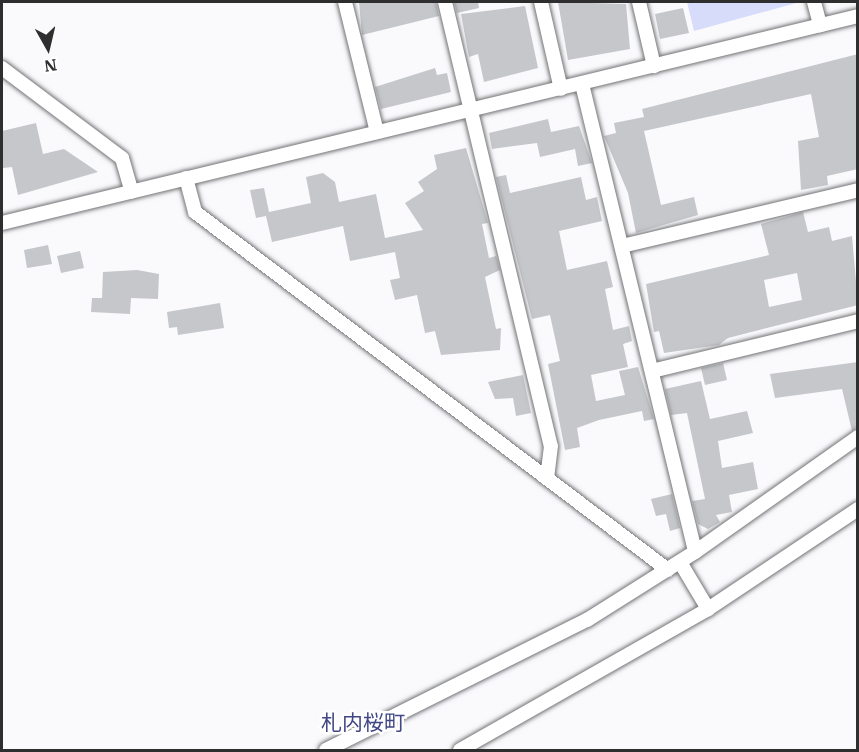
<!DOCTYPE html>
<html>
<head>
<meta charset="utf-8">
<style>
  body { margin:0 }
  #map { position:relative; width:859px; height:752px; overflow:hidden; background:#fafafd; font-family:"IBM Plex Serif","Noto Sans JP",serif }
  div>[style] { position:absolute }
  .green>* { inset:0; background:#d6dcf9 }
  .building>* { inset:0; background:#c6c7ca }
  .roads { filter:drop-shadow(0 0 2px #727375) drop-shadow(0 0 2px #727375) }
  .minor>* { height:14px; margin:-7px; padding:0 7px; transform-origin:7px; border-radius:7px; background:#fff }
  span { translate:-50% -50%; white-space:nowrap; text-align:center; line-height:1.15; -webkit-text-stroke:5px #fff; paint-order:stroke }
  .quarter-label { font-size:21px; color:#414885 }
  .frame { position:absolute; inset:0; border:3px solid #2e2e2f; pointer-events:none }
  .north { position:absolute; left:18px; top:18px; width:60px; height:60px; -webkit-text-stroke:4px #fff; paint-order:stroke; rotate:172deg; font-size:16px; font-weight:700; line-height:24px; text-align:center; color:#2e2e2f }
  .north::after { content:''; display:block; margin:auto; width:21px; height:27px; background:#2e2e2f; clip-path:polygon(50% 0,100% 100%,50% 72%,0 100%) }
</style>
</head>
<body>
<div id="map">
  <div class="green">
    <div style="clip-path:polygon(687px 2px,800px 2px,694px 31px)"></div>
  </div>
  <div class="building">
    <div style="clip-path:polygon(359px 2px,436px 3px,439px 16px,362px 35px)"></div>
    <div style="clip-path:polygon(454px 2px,478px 2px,479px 8px,457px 13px)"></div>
    <div style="clip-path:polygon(558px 2px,626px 4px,630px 49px,568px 60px)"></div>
    <div style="clip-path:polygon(525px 6px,538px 68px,484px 82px,478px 54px,469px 57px,461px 14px)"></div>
    <div style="clip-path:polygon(683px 8px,689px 33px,660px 39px,655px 14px)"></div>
    <div style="clip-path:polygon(858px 54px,858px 169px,827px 176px,828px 185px,801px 190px,798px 141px,819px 137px,811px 94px,644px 131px,661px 205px,694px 197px,698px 215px,636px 233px,628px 193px,604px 136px,616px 133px,614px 123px,644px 117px,642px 109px)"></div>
    <div style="clip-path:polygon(435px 68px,437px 75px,447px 73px,451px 92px,381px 109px,375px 87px)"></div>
    <div style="clip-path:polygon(548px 119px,551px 132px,579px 126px,592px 163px,578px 166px,575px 149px,540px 157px,537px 143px,492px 149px,489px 133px)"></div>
    <div style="clip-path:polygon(36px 123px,43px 154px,64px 149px,98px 172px,18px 195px,12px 167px,3px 168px,2px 131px)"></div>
    <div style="clip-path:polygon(466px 148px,488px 223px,482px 224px,489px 258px,496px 256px,500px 270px,485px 277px,496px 329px,501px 328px,500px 350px,441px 355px,435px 331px,425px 333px,417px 295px,395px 300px,390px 280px,400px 278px,395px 252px,350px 261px,343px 226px,272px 242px,266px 216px,256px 218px,250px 190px,264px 188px,269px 212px,311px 203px,306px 177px,323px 173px,335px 182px,339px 202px,376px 194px,385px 238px,423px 230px,405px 203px,424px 191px,418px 182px,437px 169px,434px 155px)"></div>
    <div style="clip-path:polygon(506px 175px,510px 193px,581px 177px,586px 200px,597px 197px,602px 221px,559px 231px,567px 270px,607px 261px,613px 287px,605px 289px,613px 330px,629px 326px,632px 341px,623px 344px,628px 367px,591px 375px,596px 401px,625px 395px,619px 371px,638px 367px,654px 419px,644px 421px,642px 411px,599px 420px,577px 428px,580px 447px,565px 450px,548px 364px,560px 361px,550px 315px,532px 319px,496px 177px)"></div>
    <div style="clip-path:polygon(evenodd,803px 212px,808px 232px,829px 227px,832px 241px,852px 236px,858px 305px,728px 338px,719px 345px,664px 353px,659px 331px,654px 332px,646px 284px,769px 255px,761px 224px,803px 212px,797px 273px,802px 300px,769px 307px,764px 280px,797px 273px)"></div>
    <div style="clip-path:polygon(48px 245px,52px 264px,27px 268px,24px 250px)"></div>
    <div style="clip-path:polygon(80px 251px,84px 268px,61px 273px,57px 256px)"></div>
    <div style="clip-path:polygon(137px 270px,159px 274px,158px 299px,131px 298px,130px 314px,91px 312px,92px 298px,102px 298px,103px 272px)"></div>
    <div style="clip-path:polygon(220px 303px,224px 328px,178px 335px,177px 327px,169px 328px,167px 312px)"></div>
    <div style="clip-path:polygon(858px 362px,858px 428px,852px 431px,842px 389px,775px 398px,770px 374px)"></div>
    <div style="clip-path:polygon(723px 363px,727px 380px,705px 385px,701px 368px)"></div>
    <div style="clip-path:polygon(523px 375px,531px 413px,516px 416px,513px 398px,495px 399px,488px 382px)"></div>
    <div style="clip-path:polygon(701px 381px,710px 419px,747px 411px,753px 433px,718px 441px,722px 468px,753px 462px,758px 489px,729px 495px,732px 512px,716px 515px,720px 522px,708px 529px,698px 524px,692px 501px,705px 499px,687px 413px,671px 415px,665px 389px)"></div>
    <div style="clip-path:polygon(672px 494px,680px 528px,670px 531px,666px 514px,656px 516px,651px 499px)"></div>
  </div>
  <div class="roads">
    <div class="minor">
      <div style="left:345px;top:2px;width:134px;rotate:76.2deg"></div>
      <div style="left:445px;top:2px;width:456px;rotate:76.6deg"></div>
      <div style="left:551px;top:446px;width:33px;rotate:97deg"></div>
      <div style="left:541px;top:2px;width:89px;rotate:77.1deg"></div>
      <div style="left:639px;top:2px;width:66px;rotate:76.8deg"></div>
      <div style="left:814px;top:2px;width:24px;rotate:75deg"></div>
      <div style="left:2px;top:68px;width:150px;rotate:36.9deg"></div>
      <div style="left:122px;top:158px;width:35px;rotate:74deg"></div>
      <div style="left:582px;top:84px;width:481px;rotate:76.4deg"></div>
      <div style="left:186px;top:178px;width:35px;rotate:75deg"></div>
      <div style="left:195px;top:212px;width:593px;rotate:37.12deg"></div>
      <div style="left:2px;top:223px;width:881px;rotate:-13.59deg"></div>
      <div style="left:622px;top:246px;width:243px;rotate:-13.3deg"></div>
      <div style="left:652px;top:371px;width:212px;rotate:-13.6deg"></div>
      <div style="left:680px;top:562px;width:55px;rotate:59.2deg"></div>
      <div style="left:326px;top:750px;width:292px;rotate:-26.5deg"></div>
      <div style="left:587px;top:620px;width:128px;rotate:-32.2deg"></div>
      <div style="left:695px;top:552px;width:199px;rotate:-35.2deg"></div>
      <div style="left:460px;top:750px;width:285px;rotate:-29.6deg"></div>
      <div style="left:708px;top:609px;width:180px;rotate:-33.7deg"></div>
    </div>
  </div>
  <div class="quarter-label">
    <span style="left:363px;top:722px">札内桜町</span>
  </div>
  <div class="frame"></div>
  <div class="north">N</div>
</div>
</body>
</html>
